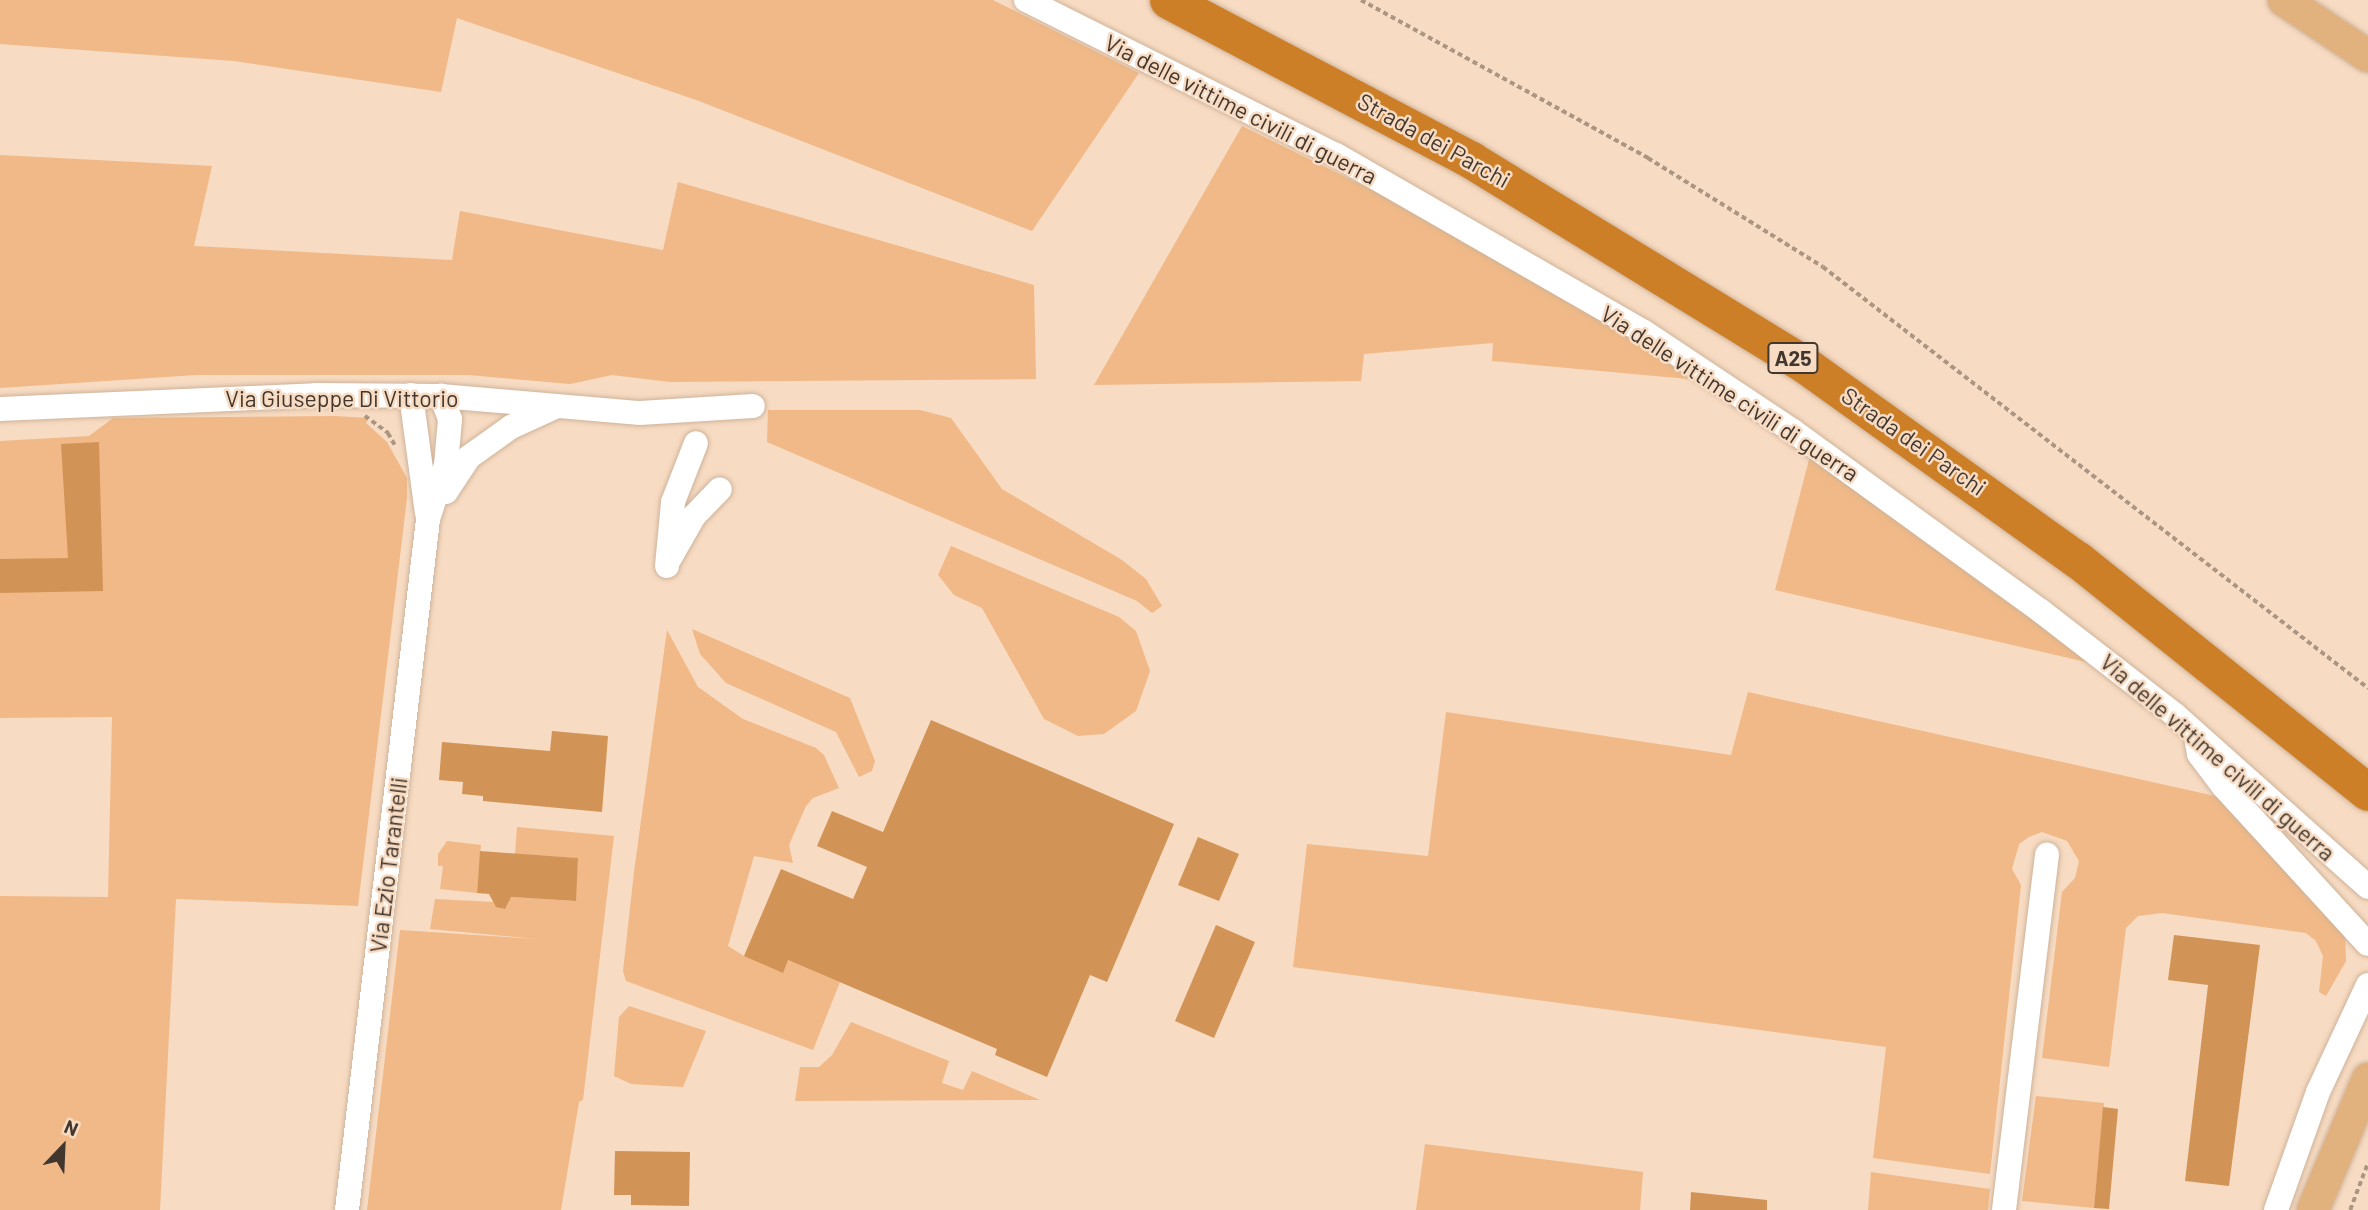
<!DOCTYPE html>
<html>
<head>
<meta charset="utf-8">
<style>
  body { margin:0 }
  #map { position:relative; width:2368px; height:1210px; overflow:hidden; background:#f7dbc2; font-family:Barlow,sans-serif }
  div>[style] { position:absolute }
  .green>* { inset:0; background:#f0b987 }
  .building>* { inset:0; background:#d29356 }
  .path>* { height:3.5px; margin-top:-1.75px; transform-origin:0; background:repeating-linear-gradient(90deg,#ab9684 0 5px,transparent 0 8.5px) }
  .roads { filter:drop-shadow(0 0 2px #ceb39a) drop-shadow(0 0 2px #ceb39a) }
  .minor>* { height:24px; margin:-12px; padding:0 12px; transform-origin:12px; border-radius:12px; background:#fff }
  .major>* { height:32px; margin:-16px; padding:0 16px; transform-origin:16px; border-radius:16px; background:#e1b27d }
  .highway>* { height:37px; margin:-18.5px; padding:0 18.5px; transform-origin:18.5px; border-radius:18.5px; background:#cd7f27 }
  span { translate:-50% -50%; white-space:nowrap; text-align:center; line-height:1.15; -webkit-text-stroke:5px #f7dbc2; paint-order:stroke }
  .shield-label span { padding:2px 5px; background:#f7dbc2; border:2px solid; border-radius:5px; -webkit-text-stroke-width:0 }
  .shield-label { font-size:21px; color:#42372e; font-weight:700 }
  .street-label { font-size:23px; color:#42372e }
  .north { position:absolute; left:28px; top:1112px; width:70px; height:70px; -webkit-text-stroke:5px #f7dbc2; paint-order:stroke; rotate:23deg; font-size:19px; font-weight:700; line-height:28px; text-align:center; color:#42372e }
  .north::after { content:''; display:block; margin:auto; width:24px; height:32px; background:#42372e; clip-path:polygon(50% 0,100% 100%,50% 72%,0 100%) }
</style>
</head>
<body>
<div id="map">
  <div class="green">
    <div style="clip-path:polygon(0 0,993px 0,1139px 73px,1032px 231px,699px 101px,457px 18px,441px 92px,234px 61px,0 44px)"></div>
    <div style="clip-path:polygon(1242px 126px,1372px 190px,1605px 321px,1699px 380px,1492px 361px,1493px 343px,1364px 354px,1361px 381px,1094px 385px)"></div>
    <div style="clip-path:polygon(0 155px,212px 166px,194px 246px,452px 260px,460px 211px,663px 250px,678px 182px,1034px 285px,1036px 379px,670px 382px,612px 375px,570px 384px,469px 375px,196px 375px,0 388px)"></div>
    <div style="clip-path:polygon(768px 410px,920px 410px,951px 418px,1002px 489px,1122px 560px,1146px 579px,1162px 606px,1152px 613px,1137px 601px,767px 442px)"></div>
    <div style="clip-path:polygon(336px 416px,368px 418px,366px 423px,387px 442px,407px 478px,407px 498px,358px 906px,176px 899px,160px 1210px,0 1210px,0 896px,108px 897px,112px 717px,0 718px,0 441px,89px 436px,113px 418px)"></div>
    <div style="clip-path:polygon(1811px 452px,2099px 665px,1775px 590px)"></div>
    <div style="clip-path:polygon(951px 546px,1119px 617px,1136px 631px,1150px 671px,1136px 711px,1104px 734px,1078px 736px,1044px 719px,982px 608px,954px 595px,938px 575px)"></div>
    <div style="clip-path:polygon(692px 629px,850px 698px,875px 761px,872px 771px,859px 777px,836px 732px,726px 683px,700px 654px)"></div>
    <div style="clip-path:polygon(667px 630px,698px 687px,743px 719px,816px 748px,824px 755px,839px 788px,813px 798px,806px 806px,789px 845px,793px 863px,754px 856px,728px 946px,744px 956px,788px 960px,840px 982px,813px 1050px,626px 981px,623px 971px,634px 872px)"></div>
    <div style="clip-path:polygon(1748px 692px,2224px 798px,2345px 930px,2346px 961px,2326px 996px,2319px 992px,2323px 956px,2316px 941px,2306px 933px,2162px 913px,2138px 916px,2126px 928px,2109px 1067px,2042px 1058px,2062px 892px,2075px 878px,2079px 861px,2067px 841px,2042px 832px,2029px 837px,2019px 844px,2012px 869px,2021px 885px,1990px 1174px,1873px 1158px,1886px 1047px,1293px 967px,1307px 844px,1428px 856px,1446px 712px,1731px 755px)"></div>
    <div style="clip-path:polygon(517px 827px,614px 836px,583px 1100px,579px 1102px,561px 1210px,367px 1210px,400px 930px,536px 939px,430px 929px,435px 899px,493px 902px,503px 909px,509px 897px,575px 901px,578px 858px,515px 854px)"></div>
    <div style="clip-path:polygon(447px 841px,481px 845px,477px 893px,440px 889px,443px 866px,438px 866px,438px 854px)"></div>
    <div style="clip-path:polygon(629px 1006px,706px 1031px,683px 1087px,631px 1084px,614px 1076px,619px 1017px)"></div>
    <div style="clip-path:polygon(851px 1022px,949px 1061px,942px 1083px,963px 1090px,972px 1071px,1040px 1100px,795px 1101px,800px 1067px,819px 1067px,832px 1055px)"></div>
    <div style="clip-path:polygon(2036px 1096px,2104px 1103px,2094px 1208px,2022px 1201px)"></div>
    <div style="clip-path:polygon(1425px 1144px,1643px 1172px,1640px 1210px,1416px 1210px)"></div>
    <div style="clip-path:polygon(1871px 1172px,1990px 1189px,1988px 1210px,1868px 1210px)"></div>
  </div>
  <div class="building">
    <div style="clip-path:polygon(99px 442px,103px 591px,0 593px,0 559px,68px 558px,61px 444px)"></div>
    <div style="clip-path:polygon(931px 720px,1174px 824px,1107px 982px,1090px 975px,1047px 1077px,995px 1055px,997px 1049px,788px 960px,783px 973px,744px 956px,781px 869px,853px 899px,867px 867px,817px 846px,832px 811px,883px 832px)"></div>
    <div style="clip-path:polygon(552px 731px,608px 736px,602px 812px,483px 801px,483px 796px,462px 794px,463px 782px,439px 780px,442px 742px,550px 751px)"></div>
    <div style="clip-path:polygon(1198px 837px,1239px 854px,1219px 901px,1178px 885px)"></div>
    <div style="clip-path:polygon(480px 851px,578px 858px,576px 901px,511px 897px,505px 909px,496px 907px,489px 894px,477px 893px)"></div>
    <div style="clip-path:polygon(1216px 925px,1255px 942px,1214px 1038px,1175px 1021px)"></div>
    <div style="clip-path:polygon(2174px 935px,2260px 945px,2229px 1186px,2185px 1181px,2208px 985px,2168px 980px)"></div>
    <div style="clip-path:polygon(2103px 1107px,2118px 1109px,2109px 1209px,2094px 1208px)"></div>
    <div style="clip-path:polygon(615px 1151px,690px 1152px,689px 1206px,631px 1205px,631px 1195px,614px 1195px)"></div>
    <div style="clip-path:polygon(1691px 1192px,1767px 1200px,1767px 1210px,1690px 1210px)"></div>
  </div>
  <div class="path">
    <div style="left:1361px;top:0;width:328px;rotate:28.8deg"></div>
    <div style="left:1648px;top:158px;width:206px;rotate:31.9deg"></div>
    <div style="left:1823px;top:267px;width:689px;rotate:37.69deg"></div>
    <div style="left:365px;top:416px;width:29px;rotate:36deg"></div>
    <div style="left:388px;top:433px;width:16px;rotate:60deg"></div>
    <div style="left:2350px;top:1210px;width:51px;rotate:-69.4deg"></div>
  </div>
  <div class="roads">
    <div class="minor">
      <div style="left:1026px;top:0;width:347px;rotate:26.6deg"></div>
      <div style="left:1336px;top:155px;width:355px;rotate:29.9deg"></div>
      <div style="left:1644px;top:332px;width:179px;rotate:33.6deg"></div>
      <div style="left:1793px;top:431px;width:306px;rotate:36deg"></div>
      <div style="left:2041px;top:611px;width:168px;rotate:37.8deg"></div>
      <div style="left:2174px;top:714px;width:260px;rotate:41.7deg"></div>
      <div style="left:411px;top:395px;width:119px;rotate:82.3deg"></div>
      <div style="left:0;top:409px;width:316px;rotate:-2.5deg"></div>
      <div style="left:316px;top:395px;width:125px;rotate:0.5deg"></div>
      <div style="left:441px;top:396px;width:200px;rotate:4.9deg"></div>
      <div style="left:640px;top:413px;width:113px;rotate:-3.5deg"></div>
      <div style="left:446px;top:492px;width:42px;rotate:-56.7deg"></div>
      <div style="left:469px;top:457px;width:52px;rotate:-35.5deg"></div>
      <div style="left:511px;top:427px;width:48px;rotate:-24.4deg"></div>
      <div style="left:670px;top:558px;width:48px;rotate:-60.3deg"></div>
      <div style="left:694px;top:516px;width:37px;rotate:-46deg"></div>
      <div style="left:667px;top:566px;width:64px;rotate:-84.6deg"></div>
      <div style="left:673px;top:502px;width:63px;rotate:-68.7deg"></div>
      <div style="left:2196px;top:737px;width:17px;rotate:80deg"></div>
      <div style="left:2199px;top:754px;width:40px;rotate:53deg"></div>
      <div style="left:2223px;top:786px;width:214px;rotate:47.5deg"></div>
      <div style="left:347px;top:1210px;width:696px;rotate:-83.31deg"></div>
      <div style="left:428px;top:519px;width:57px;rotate:-71.6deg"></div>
      <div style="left:446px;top:465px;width:46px;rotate:-85deg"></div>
      <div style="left:450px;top:419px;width:25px;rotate:-111deg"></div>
      <div style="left:2004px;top:1210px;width:358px;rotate:-83.1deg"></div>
      <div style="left:2276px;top:1210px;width:125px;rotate:-70.4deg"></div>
      <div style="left:2318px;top:1092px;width:118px;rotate:-65deg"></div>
    </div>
    <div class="major">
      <div style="left:2284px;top:0;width:101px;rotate:33.7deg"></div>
      <div style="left:2313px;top:1210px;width:142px;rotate:-67.2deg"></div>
    </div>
    <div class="highway">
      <div style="left:1168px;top:0;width:343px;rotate:27.8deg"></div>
      <div style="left:1471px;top:160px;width:387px;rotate:31.5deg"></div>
      <div style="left:1801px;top:362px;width:340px;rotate:35.6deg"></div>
      <div style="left:2078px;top:560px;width:371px;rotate:38.7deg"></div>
    </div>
  </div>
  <div class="shield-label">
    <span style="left:1793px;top:358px">A25</span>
  </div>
  <div class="street-label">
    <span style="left:1241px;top:109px;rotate:27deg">Via delle vittime civili di guerra</span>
    <span style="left:1434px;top:140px;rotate:29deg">Strada dei Parchi</span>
    <span style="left:1730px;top:393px;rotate:33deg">Via delle vittime civili di guerra</span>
    <span style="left:342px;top:398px">Via Giuseppe Di Vittorio</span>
    <span style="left:1914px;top:441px;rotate:35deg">Strada dei Parchi</span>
    <span style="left:2218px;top:757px;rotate:41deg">Via delle vittime civili di guerra</span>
    <span style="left:388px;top:865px;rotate:-83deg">Via Ezio Tarantelli</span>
  </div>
  <div class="north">N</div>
</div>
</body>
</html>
